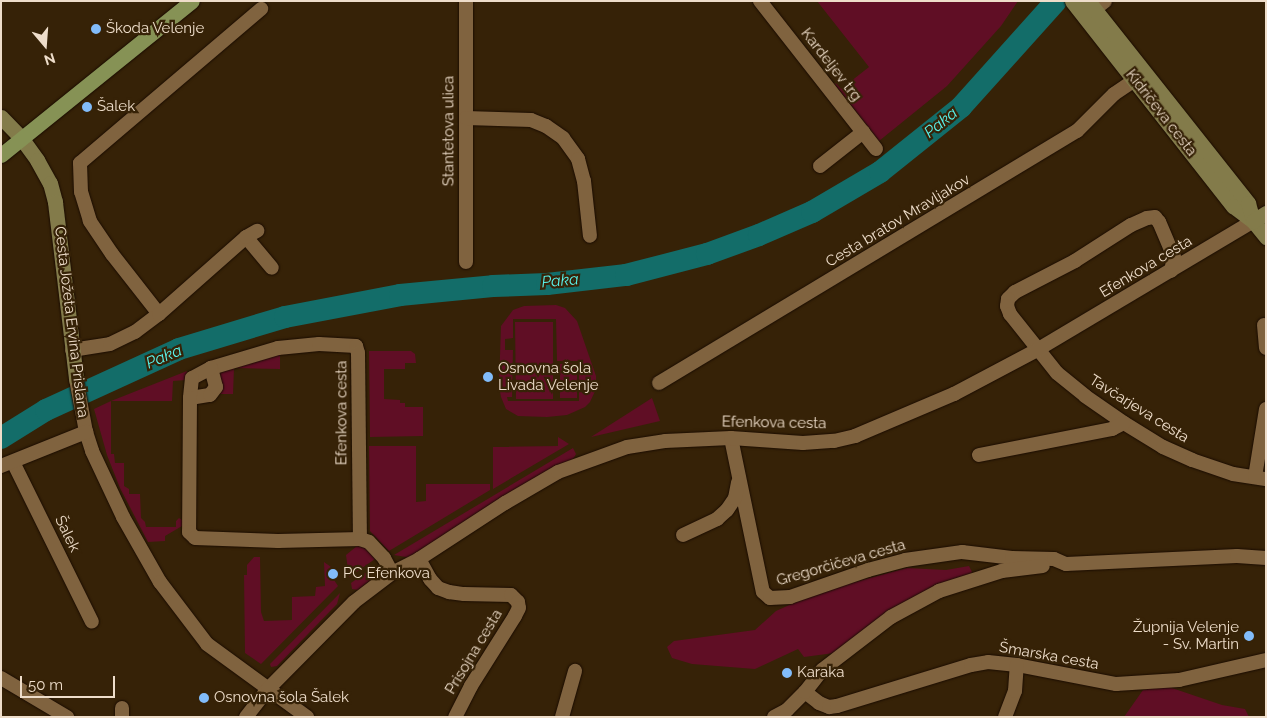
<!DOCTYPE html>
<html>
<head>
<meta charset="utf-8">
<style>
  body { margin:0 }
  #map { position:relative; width:1267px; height:718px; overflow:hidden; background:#362207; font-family:Raleway,sans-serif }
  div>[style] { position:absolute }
  .green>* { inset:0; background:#600e25 }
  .river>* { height:22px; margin:-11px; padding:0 11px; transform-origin:11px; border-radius:11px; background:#136d69 }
  .roads { filter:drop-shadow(0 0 1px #1a0c00) drop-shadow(0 0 1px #1a0c00) }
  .street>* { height:14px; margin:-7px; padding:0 7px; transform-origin:7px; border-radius:7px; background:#80633f }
  .secondary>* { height:15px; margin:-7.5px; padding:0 7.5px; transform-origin:7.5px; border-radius:7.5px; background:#837b4a }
  .primary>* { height:15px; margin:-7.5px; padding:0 7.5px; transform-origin:7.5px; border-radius:7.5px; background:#869255 }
  .dots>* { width:14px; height:14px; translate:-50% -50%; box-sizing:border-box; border:2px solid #362207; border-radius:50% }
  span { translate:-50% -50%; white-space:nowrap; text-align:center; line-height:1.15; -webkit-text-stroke:4.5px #362207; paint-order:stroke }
  .poi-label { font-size:15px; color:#eeddca }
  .left { translate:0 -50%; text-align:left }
  .right { translate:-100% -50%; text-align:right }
  .street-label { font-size:15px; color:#eeddca }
  .water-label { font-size:16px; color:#5af4ed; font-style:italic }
  .frame { position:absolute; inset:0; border:2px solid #eeddca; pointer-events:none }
  .north { position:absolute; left:20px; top:20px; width:50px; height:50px; -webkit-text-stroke:4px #362207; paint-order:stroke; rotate:162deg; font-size:14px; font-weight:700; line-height:20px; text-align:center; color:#eeddca }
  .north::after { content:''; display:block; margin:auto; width:18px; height:22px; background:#eeddca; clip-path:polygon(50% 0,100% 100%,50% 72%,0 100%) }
  .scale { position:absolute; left:20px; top:676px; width:95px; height:22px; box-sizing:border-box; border:2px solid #eeddca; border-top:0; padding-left:6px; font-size:15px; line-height:18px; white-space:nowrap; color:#eeddca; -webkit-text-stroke:4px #362207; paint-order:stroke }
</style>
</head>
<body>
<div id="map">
  <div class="green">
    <div style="clip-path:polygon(817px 1px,1018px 1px,1001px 26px,947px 86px,879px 141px,834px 83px,836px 83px,841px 89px,869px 67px)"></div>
    <div style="clip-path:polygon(evenodd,556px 305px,565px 308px,577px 321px,596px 376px,596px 389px,590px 402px,585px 407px,567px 415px,547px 417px,518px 416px,506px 409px,501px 397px,499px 386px,501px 326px,513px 310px,524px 306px,556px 305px,513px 319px,556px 319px,557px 361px,579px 361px,579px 401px,508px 401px,507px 397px,512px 397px,513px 350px,505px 350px,505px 339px,513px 338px,513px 319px)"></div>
    <div style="clip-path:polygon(515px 322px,553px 322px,553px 399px,516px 399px)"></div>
    <div style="clip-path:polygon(369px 351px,411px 351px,415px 354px,416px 363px,405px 363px,405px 369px,384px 369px,384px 399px,400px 400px,400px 403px,405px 403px,405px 407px,423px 407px,423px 436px,370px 437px)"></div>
    <div style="clip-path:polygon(280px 352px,280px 369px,234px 368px,233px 394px,218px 394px,219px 372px)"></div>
    <div style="clip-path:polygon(577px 363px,577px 398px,560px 398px,560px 364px)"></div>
    <div style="clip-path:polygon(187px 371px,186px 380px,173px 381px,172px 401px,111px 401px,111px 454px,114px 454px,115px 463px,124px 463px,124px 486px,129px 489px,129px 494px,140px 494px,141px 518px,145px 522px,146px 527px,176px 527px,176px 521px,179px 518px,182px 520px,182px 526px,165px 536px,165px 541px,148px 542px,120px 488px,107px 455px,94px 409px,111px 401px)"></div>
    <div style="clip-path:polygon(652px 398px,660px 421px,591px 437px)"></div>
    <div style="clip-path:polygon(558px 437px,569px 444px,493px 489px,493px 447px,558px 446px)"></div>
    <div style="clip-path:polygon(369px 446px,416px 446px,416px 502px,426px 501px,426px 484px,490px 484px,490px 490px,389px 551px,370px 531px)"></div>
    <div style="clip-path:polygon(573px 448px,576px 454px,573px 459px,407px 559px,406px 557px,394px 555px)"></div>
    <div style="clip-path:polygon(357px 546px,365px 548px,375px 559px,349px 577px,346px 555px)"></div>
    <div style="clip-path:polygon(254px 557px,260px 557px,261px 612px,264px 621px,292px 620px,292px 597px,315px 596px,316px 587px,325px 586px,324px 562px,331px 567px,327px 570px,330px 580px,334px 580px,338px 586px,261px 664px,245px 653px,244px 575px,247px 575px,247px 565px)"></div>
    <div style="clip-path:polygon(377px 565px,377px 575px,358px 590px,352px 589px,351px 583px)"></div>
    <div style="clip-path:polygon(969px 566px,972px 572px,969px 577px,834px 653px,804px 657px,798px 649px,755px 669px,692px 664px,672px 658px,667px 647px,674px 641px,755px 630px,776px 611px,818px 592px,907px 568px,946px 570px)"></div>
    <div style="clip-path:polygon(340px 593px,337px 604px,277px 666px,271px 667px,270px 664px)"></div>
    <div style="clip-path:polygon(1166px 686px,1222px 705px,1245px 709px,1249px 717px,1124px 717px,1143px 690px)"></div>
  </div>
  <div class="river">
    <div style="left:1px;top:438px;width:53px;rotate:-31.9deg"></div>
    <div style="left:46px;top:410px;width:146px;rotate:-24.6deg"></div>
    <div style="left:179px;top:349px;width:111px;rotate:-16.8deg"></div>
    <div style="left:285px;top:317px;width:117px;rotate:-10.8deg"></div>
    <div style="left:400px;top:295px;width:93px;rotate:-5.5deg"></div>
    <div style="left:493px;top:286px;width:54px;rotate:-2.1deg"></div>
    <div style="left:547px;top:284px;width:80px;rotate:-6.5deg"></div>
    <div style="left:626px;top:275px;width:84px;rotate:-14.5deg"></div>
    <div style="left:707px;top:254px;width:55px;rotate:-20.1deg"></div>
    <div style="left:759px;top:235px;width:58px;rotate:-23.5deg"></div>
    <div style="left:812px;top:212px;width:79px;rotate:-30.5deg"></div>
    <div style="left:880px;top:172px;width:104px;rotate:-38.7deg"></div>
    <div style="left:961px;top:107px;width:142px;rotate:-48.1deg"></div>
  </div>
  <div class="roads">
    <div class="street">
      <div style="left:466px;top:1px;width:261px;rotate:90deg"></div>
      <div style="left:760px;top:1px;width:188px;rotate:51.9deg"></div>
      <div style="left:1086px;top:16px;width:24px;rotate:-38deg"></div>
      <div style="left:466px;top:118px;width:65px;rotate:1.8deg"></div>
      <div style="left:531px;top:120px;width:16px;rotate:22deg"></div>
      <div style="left:546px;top:126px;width:21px;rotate:35deg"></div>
      <div style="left:563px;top:138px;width:26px;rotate:54deg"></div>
      <div style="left:578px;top:159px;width:23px;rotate:75deg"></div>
      <div style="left:584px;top:181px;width:55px;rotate:83.8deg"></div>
      <div style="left:820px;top:166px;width:55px;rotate:-38.3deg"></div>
      <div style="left:246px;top:237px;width:40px;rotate:50deg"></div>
      <div style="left:1171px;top:271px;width:14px;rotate:-78deg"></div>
      <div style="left:1174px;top:257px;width:38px;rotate:-113deg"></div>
      <div style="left:1159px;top:222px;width:6px;rotate:-129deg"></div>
      <div style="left:1155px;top:217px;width:8px;rotate:173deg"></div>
      <div style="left:1147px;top:218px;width:17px;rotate:156deg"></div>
      <div style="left:1131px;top:225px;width:67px;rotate:147.3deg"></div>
      <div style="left:1075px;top:261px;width:68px;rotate:152.7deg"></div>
      <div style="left:1015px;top:292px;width:10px;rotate:135deg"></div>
      <div style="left:1008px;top:299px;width:7px;rotate:98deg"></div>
      <div style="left:1007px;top:306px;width:9px;rotate:69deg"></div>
      <div style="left:1010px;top:314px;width:75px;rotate:51.5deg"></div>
      <div style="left:1057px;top:373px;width:36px;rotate:39deg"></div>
      <div style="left:1085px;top:396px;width:47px;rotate:34.7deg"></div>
      <div style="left:1124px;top:423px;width:46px;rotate:31.6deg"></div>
      <div style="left:1163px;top:447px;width:32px;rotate:24deg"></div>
      <div style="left:1192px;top:460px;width:43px;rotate:18.9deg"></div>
      <div style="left:1233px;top:474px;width:33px;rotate:9deg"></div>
      <div style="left:159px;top:314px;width:76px;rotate:-128.1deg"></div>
      <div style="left:112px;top:254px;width:40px;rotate:-124deg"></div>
      <div style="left:90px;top:221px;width:30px;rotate:-107deg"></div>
      <div style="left:81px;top:192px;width:29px;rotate:-92deg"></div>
      <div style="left:80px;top:163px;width:238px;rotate:-40.4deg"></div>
      <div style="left:1264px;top:325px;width:23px;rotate:85deg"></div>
      <div style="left:72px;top:350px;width:38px;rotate:-9deg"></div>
      <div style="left:110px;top:344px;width:28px;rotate:-26deg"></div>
      <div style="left:135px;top:332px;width:30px;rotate:-37deg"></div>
      <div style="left:159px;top:314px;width:116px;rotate:-41.5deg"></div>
      <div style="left:246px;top:237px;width:13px;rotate:-29deg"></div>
      <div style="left:211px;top:368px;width:70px;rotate:-16.6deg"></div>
      <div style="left:278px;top:348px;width:41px;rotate:-5.6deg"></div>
      <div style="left:319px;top:344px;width:37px;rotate:3deg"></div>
      <div style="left:356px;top:346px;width:7px;rotate:74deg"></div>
      <div style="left:358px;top:353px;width:186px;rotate:89.4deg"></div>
      <div style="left:76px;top:379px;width:54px;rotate:79.3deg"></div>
      <div style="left:86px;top:432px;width:20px;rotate:72deg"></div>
      <div style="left:92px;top:451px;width:73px;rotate:64.8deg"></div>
      <div style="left:123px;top:517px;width:75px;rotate:60.4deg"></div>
      <div style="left:160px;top:582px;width:78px;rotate:52.8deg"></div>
      <div style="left:207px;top:644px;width:124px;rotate:36.1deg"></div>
      <div style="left:659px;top:383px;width:488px;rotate:-31.1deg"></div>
      <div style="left:1077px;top:131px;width:52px;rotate:-45deg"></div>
      <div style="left:1114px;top:94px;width:36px;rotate:-34deg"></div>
      <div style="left:190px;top:398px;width:20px;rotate:-9deg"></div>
      <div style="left:210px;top:395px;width:10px;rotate:-53deg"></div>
      <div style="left:216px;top:387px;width:20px;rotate:-105deg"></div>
      <div style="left:211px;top:368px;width:21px;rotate:152deg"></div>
      <div style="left:192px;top:378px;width:20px;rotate:96deg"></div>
      <div style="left:190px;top:398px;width:134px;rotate:90.4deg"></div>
      <div style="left:189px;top:532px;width:8px;rotate:45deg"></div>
      <div style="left:195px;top:538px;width:83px;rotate:2.1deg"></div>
      <div style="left:278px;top:541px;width:82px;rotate:-1.4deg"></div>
      <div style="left:360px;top:539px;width:9px;rotate:18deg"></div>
      <div style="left:369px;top:542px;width:22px;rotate:47deg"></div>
      <div style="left:384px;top:558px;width:17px;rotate:62deg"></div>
      <div style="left:731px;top:438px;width:157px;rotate:78.3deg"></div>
      <div style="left:763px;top:592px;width:9px;rotate:41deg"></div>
      <div style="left:770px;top:598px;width:20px;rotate:-3deg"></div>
      <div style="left:790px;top:597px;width:83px;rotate:-19.1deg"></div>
      <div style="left:868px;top:570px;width:38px;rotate:-15deg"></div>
      <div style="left:905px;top:560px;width:58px;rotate:-8deg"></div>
      <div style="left:962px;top:552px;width:50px;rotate:6.8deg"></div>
      <div style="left:1012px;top:558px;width:42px;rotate:1.4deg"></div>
      <div style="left:1054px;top:559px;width:13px;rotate:23deg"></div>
      <div style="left:1066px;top:564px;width:171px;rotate:-2.7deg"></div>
      <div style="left:1237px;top:556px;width:29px;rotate:4deg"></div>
      <div style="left:979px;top:455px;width:136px;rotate:-11.1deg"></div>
      <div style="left:1112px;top:429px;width:13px;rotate:-27deg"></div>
      <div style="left:13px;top:462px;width:178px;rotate:63.7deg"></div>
      <div style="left:1px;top:466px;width:92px;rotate:-21.8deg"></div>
      <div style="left:1255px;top:477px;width:69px;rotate:-80.8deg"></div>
      <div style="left:683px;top:535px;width:38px;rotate:-25deg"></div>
      <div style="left:717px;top:519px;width:13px;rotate:-42deg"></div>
      <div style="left:727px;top:510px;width:14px;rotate:-56deg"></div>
      <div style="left:735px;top:498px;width:16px;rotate:-79deg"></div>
      <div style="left:419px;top:559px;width:23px;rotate:61deg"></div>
      <div style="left:430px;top:579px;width:12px;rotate:48deg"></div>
      <div style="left:438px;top:588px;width:12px;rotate:20deg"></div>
      <div style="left:449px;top:592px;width:15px;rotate:8deg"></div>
      <div style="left:464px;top:594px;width:47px;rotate:1.2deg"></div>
      <div style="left:511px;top:595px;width:10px;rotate:45deg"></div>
      <div style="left:518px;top:602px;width:6px;rotate:81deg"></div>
      <div style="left:519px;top:608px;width:9px;rotate:117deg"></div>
      <div style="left:515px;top:616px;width:83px;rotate:122.2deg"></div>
      <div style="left:471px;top:686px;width:35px;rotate:117deg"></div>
      <div style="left:1px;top:678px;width:77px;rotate:30.6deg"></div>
      <div style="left:805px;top:692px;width:18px;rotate:38deg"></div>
      <div style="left:819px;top:703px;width:11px;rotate:22deg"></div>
      <div style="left:829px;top:707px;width:8px;rotate:-7deg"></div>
      <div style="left:837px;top:706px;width:140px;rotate:-17deg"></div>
      <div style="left:971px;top:665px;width:17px;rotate:-10deg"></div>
      <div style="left:988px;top:662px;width:29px;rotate:6deg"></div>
      <div style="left:1017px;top:665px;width:101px;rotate:10.9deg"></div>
      <div style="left:1116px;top:684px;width:63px;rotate:-3.6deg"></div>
      <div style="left:1179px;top:680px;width:89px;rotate:-12.9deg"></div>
      <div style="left:122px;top:717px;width:9px;rotate:-90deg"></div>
      <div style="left:246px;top:717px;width:36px;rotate:-52deg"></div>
      <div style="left:268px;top:689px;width:122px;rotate:-45.3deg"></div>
      <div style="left:354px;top:602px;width:48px;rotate:-37.3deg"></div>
      <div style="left:392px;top:573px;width:30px;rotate:-27deg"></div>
      <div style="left:419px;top:559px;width:103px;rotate:-33.1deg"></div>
      <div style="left:505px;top:503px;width:61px;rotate:-30.3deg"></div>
      <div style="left:558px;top:472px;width:73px;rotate:-19.9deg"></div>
      <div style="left:627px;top:447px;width:38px;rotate:-9deg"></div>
      <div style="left:665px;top:441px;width:66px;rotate:-2.6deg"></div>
      <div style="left:731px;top:438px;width:72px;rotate:4deg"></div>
      <div style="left:803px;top:443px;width:31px;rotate:-4deg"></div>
      <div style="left:834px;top:441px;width:22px;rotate:-13deg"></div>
      <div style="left:855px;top:436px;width:108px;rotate:-23deg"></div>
      <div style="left:954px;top:394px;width:94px;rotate:-27.9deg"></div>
      <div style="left:1037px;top:350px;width:252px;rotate:-30.8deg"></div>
      <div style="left:562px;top:717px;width:48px;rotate:-74.2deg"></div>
      <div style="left:774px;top:717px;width:15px;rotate:-28deg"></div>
      <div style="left:787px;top:710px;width:25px;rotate:-45deg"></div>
      <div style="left:805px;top:692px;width:28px;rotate:-52deg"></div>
      <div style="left:822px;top:670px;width:87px;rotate:-37.5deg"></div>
      <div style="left:891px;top:617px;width:55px;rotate:-28.4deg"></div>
      <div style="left:939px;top:591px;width:66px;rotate:-17.6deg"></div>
      <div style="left:1002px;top:571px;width:41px;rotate:-7deg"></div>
      <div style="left:1005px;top:717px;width:28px;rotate:-69deg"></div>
      <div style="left:1015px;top:691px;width:26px;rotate:-86deg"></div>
    </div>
    <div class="secondary">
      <div style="left:1072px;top:1px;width:261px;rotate:51.9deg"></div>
      <div style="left:1233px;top:206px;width:25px;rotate:37deg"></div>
      <div style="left:1253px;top:221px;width:21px;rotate:51deg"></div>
      <div style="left:1088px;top:1px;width:258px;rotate:51.6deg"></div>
      <div style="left:1248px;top:203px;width:19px;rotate:74deg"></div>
      <div style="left:1px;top:117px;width:30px;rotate:46deg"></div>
      <div style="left:22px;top:139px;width:26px;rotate:54deg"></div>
      <div style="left:37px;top:160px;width:26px;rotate:61deg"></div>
      <div style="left:50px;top:183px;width:20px;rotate:75deg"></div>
      <div style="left:55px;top:202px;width:178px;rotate:83.2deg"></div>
      <div style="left:1253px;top:221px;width:15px;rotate:-32deg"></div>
    </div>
    <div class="primary">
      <div style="left:1px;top:155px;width:245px;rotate:-38.9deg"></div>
    </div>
  </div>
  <div class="dots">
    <div style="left:96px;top:29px;background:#82bcfa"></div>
    <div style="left:87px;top:107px;background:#82bcfa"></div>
    <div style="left:488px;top:377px;background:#82bcfa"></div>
    <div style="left:333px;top:574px;background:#82bcfa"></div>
    <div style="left:1249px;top:636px;background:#82bcfa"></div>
    <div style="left:787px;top:673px;background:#82bcfa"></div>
    <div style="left:204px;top:698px;background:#82bcfa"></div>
  </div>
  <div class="poi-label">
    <span class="left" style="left:106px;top:29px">Škoda Velenje</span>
    <span class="left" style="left:97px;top:107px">Šalek</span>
    <span class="left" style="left:498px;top:377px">Osnovna šola<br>Livada Velenje</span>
    <span class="left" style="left:343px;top:574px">PC Efenkova</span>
    <span class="right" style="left:1239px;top:636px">Župnija Velenje<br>- Sv. Martin</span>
    <span class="left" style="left:797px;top:673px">Karaka</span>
    <span class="left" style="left:214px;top:698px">Osnovna šola Šalek</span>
  </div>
  <div class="street-label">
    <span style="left:831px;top:65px;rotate:52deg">Kardeljev trg</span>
    <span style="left:1161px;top:113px;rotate:52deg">Kidričeva cesta</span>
    <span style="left:449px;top:131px;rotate:-90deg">Stantetova ulica</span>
    <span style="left:898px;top:221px;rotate:-31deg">Cesta bratov Mravljakov</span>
    <span style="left:1146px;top:267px;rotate:-31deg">Efenkova cesta</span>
    <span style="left:71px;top:322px;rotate:83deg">Cesta Jožeta Ervina Prislana</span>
    <span style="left:1139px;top:409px;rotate:32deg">Tavčarjeva cesta</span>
    <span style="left:342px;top:413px;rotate:-90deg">Efenkova cesta</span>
    <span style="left:774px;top:423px;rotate:1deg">Efenkova cesta</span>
    <span style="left:67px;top:534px;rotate:64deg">Šalek</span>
    <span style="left:841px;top:563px;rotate:-16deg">Gregorčičeva cesta</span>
    <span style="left:474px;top:652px;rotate:-59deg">Prisojna cesta</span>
    <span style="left:1049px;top:656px;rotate:10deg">Šmarska cesta</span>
  </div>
  <div class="water-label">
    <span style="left:941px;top:123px;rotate:-39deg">Paka</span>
    <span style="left:560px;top:281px;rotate:-5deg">Paka</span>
    <span style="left:164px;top:357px;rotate:-23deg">Paka</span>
  </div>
  <div class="frame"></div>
  <div class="north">N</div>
  <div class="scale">50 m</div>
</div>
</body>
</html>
